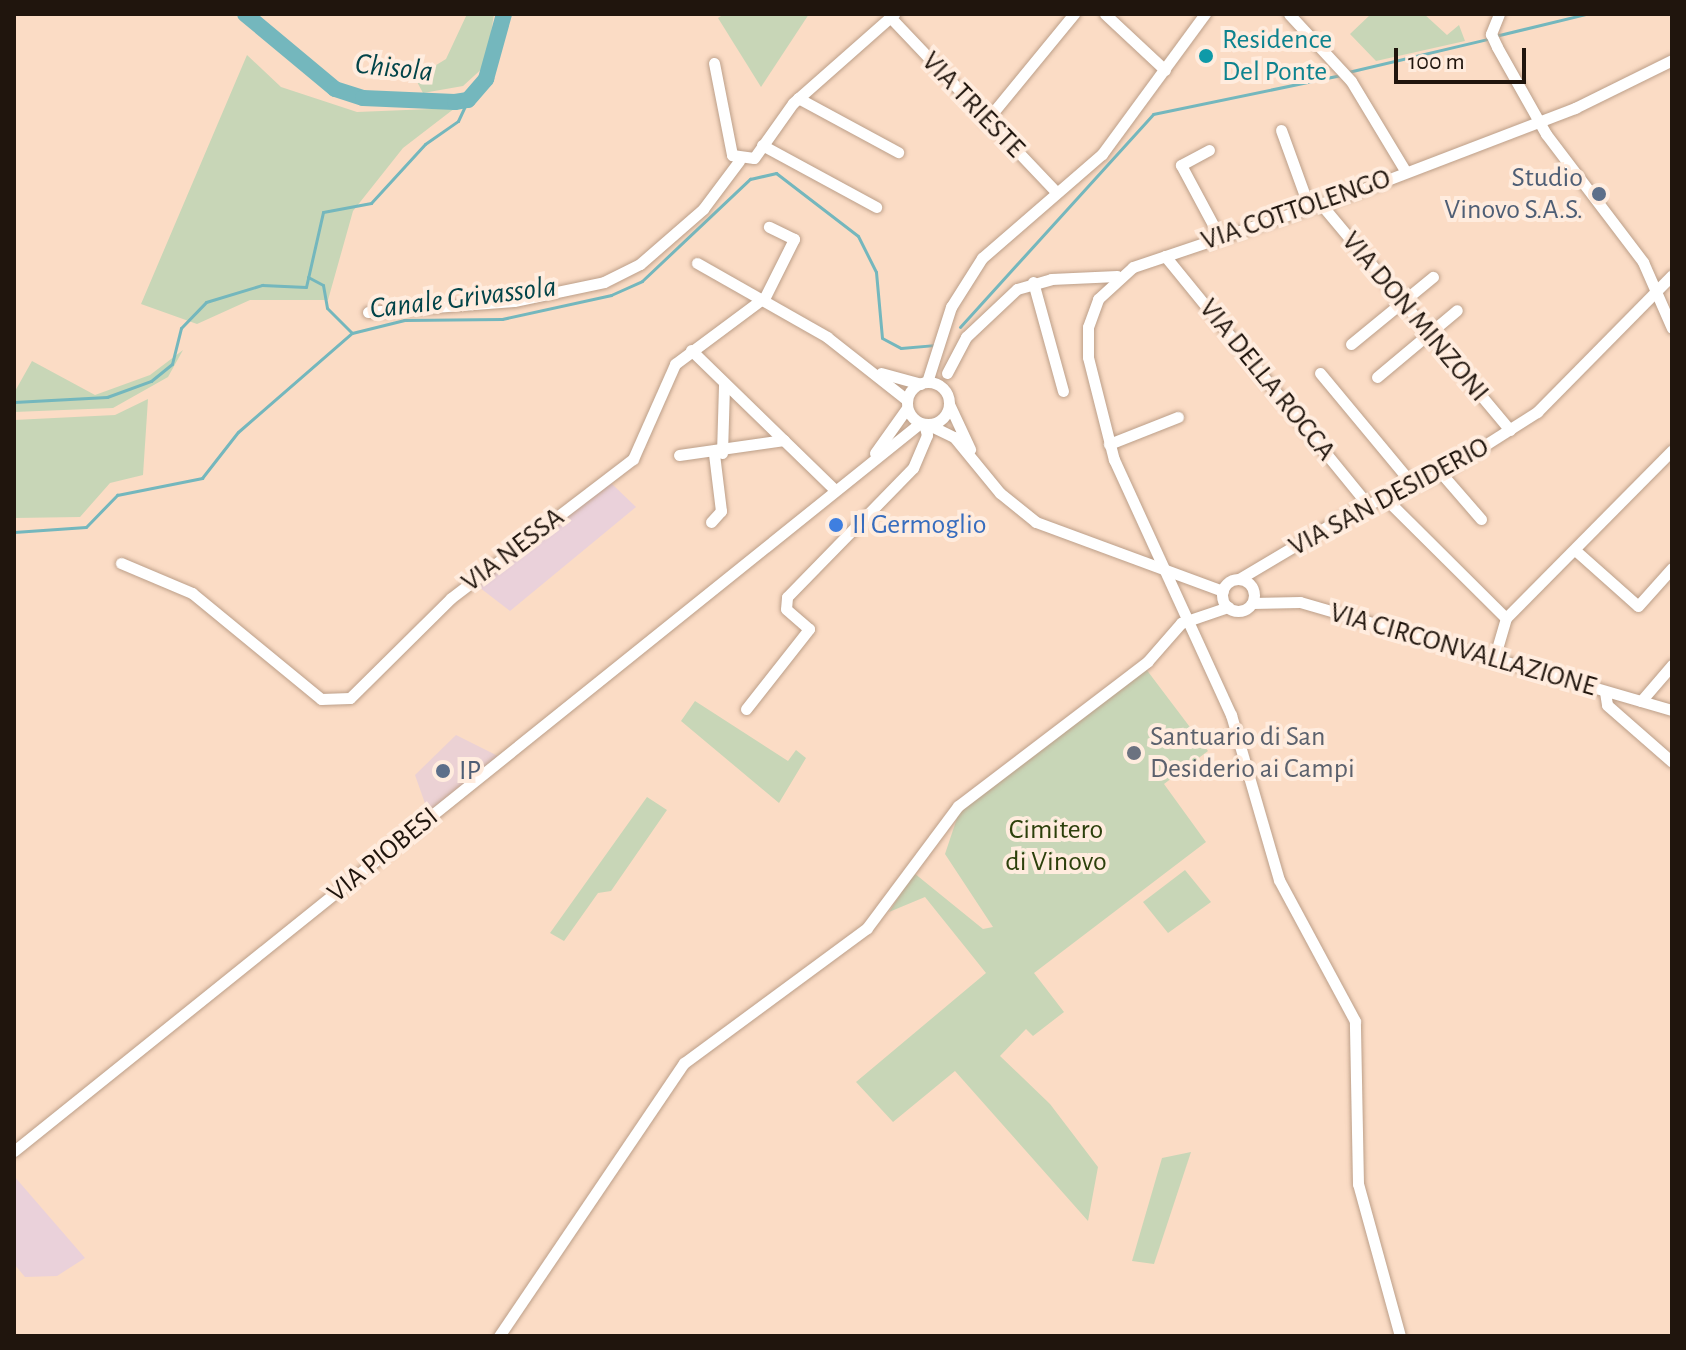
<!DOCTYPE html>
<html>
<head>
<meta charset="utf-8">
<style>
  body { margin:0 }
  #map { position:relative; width:1686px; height:1350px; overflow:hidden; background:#fbdcc5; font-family:"Alegreya Sans",sans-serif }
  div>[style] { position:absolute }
  .commercial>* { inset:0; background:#ebd1d4 }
  .industrial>* { inset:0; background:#ead1da }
  .green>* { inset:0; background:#c8d6b7 }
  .stream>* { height:3px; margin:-1.5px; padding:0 1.5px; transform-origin:1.5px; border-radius:1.5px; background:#74b7bd }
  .river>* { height:16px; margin:-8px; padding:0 8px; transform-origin:8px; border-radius:8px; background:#74b7bd }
  .roads { filter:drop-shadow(0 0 2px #bc9f89) drop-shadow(0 0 2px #bc9f89) }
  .minor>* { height:11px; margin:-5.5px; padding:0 5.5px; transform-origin:5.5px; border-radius:5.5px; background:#fff }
  .minor>.ring { margin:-5.5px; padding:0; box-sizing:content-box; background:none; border:11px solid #fff; border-radius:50% }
  .dots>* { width:22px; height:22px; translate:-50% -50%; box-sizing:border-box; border:4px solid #ffecde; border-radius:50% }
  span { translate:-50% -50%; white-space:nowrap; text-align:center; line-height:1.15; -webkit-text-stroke:8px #ffecde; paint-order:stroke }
  .culture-label { font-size:28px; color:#0d838f }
  .left { translate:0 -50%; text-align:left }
  .street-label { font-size:28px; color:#20150d }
  .service-label { font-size:28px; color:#4e5e75 }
  .right { translate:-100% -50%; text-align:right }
  .shop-label { font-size:28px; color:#366cbe }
  .worship-label { font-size:28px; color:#5b616d }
  .park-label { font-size:28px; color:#2c400b }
  .water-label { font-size:30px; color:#024449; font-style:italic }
  .frame { position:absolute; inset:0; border:16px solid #20150d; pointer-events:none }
  .scale { position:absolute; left:1394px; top:48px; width:132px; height:36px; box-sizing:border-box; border:4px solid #20150d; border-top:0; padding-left:10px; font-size:24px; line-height:28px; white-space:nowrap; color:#20150d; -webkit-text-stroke:6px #ffecde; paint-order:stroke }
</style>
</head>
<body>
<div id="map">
  <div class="commercial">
    <div style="clip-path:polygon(456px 735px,498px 756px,428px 812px,415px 775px)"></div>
  </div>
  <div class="industrial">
    <div style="clip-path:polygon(611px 483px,636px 507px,510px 611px,475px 584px)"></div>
    <div style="clip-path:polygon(14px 1176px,85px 1258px,57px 1276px,25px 1277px,14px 1264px)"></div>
  </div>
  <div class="green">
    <div style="clip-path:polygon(467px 14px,494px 14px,486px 65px,463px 86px,423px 93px,415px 78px,446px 59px)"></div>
    <div style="clip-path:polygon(724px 14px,809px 14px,761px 87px,718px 18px)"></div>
    <div style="clip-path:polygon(1371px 14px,1424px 14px,1447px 35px,1459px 25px,1465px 41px,1376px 61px,1350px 34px)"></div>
    <div style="clip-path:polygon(247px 55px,281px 87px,357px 112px,455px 108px,403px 148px,353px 211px,328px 300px,250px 300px,197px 324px,141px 304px)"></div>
    <div style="clip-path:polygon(183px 350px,168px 377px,113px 408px,14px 412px,14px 393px,32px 361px,95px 395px,150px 375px)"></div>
    <div style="clip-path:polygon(148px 399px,143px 475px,110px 483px,80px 517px,14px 518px,14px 420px,115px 415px)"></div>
    <div style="clip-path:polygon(1146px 669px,1208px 751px,1164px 784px,1206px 842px,1034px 973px,1064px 1012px,1033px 1036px,1026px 1029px,1000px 1056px,1050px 1104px,1098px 1167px,1088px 1221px,955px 1071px,893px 1122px,856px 1082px,986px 973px,925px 897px,889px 912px,914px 873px,983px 929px,993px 927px,945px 854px,960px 809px)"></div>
    <div style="clip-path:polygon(695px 701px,788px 761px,796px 750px,806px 758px,779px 803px,681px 721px)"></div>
    <div style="clip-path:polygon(647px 797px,667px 810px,611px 891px,598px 893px,564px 941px,550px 933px)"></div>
    <div style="clip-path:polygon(1185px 870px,1211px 902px,1168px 933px,1143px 902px)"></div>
    <div style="clip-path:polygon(1191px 1152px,1154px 1264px,1132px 1261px,1162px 1158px)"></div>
  </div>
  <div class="stream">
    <div style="left:1495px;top:36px;width:94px;rotate:-13.6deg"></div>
    <div style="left:1348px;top:72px;width:144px;rotate:-13.3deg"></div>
    <div style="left:308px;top:277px;width:17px;rotate:28deg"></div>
    <div style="left:323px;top:285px;width:23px;rotate:80deg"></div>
    <div style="left:327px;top:308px;width:35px;rotate:45deg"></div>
    <div style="left:960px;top:327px;width:287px;rotate:-47.8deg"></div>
    <div style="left:1153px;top:114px;width:192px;rotate:-11.7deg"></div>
    <div style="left:14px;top:402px;width:93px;rotate:-3.1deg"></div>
    <div style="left:107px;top:397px;width:47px;rotate:-20deg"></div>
    <div style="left:151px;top:381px;width:27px;rotate:-39deg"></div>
    <div style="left:172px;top:364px;width:37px;rotate:-76deg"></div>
    <div style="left:181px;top:328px;width:36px;rotate:-46deg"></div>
    <div style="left:206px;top:302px;width:59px;rotate:-16.9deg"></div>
    <div style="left:262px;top:285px;width:44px;rotate:2.6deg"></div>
    <div style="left:306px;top:287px;width:77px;rotate:-77.2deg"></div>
    <div style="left:323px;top:212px;width:49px;rotate:-10.6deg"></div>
    <div style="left:371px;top:203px;width:80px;rotate:-47.5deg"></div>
    <div style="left:425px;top:144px;width:40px;rotate:-34.9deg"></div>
    <div style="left:458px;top:121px;width:23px;rotate:-65deg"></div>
    <div style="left:14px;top:532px;width:72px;rotate:-4deg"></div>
    <div style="left:86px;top:527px;width:45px;rotate:-45.9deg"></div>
    <div style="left:117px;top:495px;width:87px;rotate:-11.3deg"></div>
    <div style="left:202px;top:478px;width:58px;rotate:-52deg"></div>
    <div style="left:238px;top:432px;width:151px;rotate:-41deg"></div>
    <div style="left:352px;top:333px;width:54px;rotate:-14deg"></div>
    <div style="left:404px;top:320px;width:98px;rotate:-0.6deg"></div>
    <div style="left:502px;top:319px;width:112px;rotate:-12.4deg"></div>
    <div style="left:611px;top:295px;width:34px;rotate:-24deg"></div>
    <div style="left:642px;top:281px;width:149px;rotate:-43.4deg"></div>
    <div style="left:750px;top:179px;width:27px;rotate:-13deg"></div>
    <div style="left:776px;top:173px;width:103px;rotate:37.5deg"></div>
    <div style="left:858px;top:236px;width:40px;rotate:63.4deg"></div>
    <div style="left:876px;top:272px;width:66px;rotate:84.8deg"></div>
    <div style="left:882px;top:338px;width:21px;rotate:28deg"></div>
    <div style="left:901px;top:348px;width:33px;rotate:-5deg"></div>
  </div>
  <div class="river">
    <div style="left:245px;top:14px;width:117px;rotate:39.8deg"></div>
    <div style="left:335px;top:89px;width:29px;rotate:18deg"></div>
    <div style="left:363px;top:98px;width:92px;rotate:2.5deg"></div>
    <div style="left:455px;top:102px;width:13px;rotate:-9deg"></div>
    <div style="left:468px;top:100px;width:28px;rotate:-49deg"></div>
    <div style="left:486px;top:79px;width:67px;rotate:-74.5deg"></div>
  </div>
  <div class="roads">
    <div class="minor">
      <div style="left:1105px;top:14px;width:82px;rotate:43deg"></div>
      <div style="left:1289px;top:14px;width:91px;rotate:47.2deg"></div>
      <div style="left:1351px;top:81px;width:106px;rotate:58.9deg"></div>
      <div style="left:1499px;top:14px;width:22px;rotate:112deg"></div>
      <div style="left:1491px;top:34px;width:14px;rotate:65deg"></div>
      <div style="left:1497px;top:47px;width:100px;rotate:60.6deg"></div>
      <div style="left:1546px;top:134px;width:161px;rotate:52.8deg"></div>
      <div style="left:1643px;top:262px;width:72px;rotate:66.3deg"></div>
      <div style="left:890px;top:17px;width:241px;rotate:46.5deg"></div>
      <div style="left:714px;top:63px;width:94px;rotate:78.9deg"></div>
      <div style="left:732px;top:155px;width:22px;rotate:8deg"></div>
      <div style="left:754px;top:158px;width:67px;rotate:-54.7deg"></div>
      <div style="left:793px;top:103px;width:135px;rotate:-41.4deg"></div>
      <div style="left:798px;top:98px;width:114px;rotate:28.4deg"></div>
      <div style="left:986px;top:121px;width:139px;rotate:-50.6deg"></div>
      <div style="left:1281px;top:130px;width:82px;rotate:70deg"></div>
      <div style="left:762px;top:145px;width:130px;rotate:28.5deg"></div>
      <div style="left:1209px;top:150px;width:32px;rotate:152deg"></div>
      <div style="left:1181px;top:165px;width:81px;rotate:61.8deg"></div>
      <div style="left:1320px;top:203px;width:296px;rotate:50.1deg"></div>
      <div style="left:1165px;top:256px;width:321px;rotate:50.8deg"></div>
      <div style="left:697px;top:263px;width:150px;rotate:29.6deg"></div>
      <div style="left:827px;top:337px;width:102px;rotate:38.2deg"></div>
      <div style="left:1033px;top:282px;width:113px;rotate:74.6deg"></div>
      <div style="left:368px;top:312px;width:146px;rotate:-4.3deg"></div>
      <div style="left:514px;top:301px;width:92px;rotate:-11.9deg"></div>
      <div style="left:604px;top:282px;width:40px;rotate:-26.6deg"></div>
      <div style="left:640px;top:264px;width:84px;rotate:-41.1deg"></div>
      <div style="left:703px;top:209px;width:60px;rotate:-53.1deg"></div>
      <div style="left:1351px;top:344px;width:106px;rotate:-39.3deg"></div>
      <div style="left:691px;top:350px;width:201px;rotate:44.2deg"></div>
      <div style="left:881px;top:373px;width:41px;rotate:15.4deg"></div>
      <div style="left:947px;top:373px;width:41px;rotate:-62.2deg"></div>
      <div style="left:966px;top:337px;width:70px;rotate:-43.3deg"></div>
      <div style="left:1017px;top:289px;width:35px;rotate:-16deg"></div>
      <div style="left:1051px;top:279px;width:66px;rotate:-2.6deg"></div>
      <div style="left:1320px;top:373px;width:146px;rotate:50.3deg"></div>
      <div style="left:1377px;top:377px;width:104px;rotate:-39.9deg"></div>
      <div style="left:927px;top:382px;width:79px;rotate:-72.3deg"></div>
      <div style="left:951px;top:307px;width:58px;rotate:-57.7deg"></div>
      <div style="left:982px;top:258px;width:159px;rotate:-40.9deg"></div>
      <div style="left:1102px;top:154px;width:174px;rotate:-53.7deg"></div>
      <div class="ring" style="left:907px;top:382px;width:31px;height:31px"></div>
      <div style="left:949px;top:404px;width:50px;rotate:65deg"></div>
      <div style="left:927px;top:424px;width:30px;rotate:26deg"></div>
      <div style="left:954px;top:437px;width:72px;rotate:50.6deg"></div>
      <div style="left:1000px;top:493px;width:46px;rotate:38.9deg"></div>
      <div style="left:1036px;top:522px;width:199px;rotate:20.3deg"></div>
      <div style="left:1109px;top:444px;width:74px;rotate:-21.4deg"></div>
      <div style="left:722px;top:453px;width:68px;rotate:-88.3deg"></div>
      <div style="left:875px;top:453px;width:55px;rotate:-54.6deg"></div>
      <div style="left:679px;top:455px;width:106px;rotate:-8.1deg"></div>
      <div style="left:1441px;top:473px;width:61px;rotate:49deg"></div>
      <div style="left:1385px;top:498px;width:170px;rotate:44.8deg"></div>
      <div style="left:711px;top:522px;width:15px;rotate:-48deg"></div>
      <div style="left:721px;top:511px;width:57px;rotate:-97deg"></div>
      <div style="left:1575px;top:550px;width:84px;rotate:41.6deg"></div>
      <div style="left:1638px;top:606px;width:51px;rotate:-48.2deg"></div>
      <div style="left:121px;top:563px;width:77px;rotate:22.9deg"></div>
      <div style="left:192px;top:593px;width:167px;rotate:39.4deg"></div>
      <div style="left:321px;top:699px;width:29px;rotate:-2deg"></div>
      <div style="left:350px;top:698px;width:142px;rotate:-44.7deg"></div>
      <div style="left:451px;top:598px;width:229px;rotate:-37.4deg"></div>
      <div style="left:633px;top:459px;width:104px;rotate:-66.1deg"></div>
      <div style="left:675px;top:364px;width:112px;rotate:-36.7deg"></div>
      <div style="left:765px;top:297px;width:65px;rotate:-63.4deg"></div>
      <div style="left:794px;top:239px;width:28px;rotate:-154deg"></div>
      <div style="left:1239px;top:579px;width:135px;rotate:-30.7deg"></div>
      <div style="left:1355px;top:510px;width:94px;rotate:-23.3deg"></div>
      <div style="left:1441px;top:473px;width:114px;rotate:-32.4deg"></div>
      <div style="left:1537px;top:412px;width:192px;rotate:-45.4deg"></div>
      <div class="ring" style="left:1222px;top:579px;width:21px;height:21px"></div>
      <div style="left:1252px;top:603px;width:48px;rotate:-1.2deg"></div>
      <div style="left:1300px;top:602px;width:387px;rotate:16.2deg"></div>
      <div style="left:1494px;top:659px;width:43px;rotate:-73.7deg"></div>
      <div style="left:1506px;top:618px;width:236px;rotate:-45.3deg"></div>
      <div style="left:1605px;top:692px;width:13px;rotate:81deg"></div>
      <div style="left:1607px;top:705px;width:86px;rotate:41.2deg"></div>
      <div style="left:1641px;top:701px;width:48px;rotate:-49.3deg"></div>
      <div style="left:746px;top:709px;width:102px;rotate:-51.8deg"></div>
      <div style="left:809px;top:629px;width:30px;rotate:-139deg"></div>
      <div style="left:786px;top:609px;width:12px;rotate:-85deg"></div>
      <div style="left:787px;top:597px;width:180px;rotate:-45.7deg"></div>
      <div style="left:913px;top:468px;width:36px;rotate:-67deg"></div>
      <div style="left:927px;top:435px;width:11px;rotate:-105deg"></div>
      <div style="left:14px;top:1151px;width:1162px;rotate:-38.78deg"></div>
      <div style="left:499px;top:1336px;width:330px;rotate:-55.9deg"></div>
      <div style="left:684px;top:1063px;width:227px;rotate:-36.4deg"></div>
      <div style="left:867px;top:928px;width:152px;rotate:-53.3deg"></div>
      <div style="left:958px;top:806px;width:238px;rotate:-37.3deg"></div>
      <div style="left:1147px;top:662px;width:52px;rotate:-48.9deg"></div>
      <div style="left:1181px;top:623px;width:50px;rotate:-18.8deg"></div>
      <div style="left:1400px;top:1336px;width:158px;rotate:-105.4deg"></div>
      <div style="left:1358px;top:1184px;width:163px;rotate:-91.1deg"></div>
      <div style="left:1355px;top:1021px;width:160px;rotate:-118.3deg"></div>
      <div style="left:1279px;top:880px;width:172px;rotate:-106.2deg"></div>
      <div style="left:1231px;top:715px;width:281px;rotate:-114.6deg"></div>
      <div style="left:1114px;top:460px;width:106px;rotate:-104.2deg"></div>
      <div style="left:1088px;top:357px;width:30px;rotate:-90deg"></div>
      <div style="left:1088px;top:327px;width:30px;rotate:-70deg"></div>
      <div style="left:1098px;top:299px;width:47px;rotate:-42.4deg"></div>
      <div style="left:1133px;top:267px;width:235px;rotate:-18.6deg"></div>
      <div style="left:1356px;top:192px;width:235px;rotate:-21deg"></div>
      <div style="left:1575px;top:108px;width:108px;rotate:-26.3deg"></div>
    </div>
  </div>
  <div class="dots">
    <div style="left:1206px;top:56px;background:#0f9aa8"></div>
    <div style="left:1599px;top:194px;background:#5c6f8a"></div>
    <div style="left:836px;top:525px;background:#3f7fe0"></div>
    <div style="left:1134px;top:753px;background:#6b7280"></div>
    <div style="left:443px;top:771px;background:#5c6f8a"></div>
  </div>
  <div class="culture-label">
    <span class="left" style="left:1222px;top:56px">Residence<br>Del Ponte</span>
  </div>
  <div class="street-label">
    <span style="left:973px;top:105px;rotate:46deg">VIA TRIESTE</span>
    <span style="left:1296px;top:210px;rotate:-19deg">VIA COTTOLENGO</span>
    <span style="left:1415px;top:317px;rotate:50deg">VIA DON MINZONI</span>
    <span style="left:1267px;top:380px;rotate:51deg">VIA DELLA ROCCA</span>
    <span style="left:1389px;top:497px;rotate:-28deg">VIA SAN DESIDERIO</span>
    <span style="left:513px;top:550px;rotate:-37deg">VIA NESSA</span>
    <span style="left:1463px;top:650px;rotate:16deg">VIA CIRCONVALLAZIONE</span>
    <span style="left:383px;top:855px;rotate:-39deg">VIA PIOBESI</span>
  </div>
  <div class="service-label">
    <span class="right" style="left:1583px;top:194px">Studio<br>Vinovo S.A.S.</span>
    <span class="left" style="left:459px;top:771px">IP</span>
  </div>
  <div class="shop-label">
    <span class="left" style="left:852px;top:525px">Il Germoglio</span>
  </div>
  <div class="worship-label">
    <span class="left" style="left:1150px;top:753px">Santuario di San<br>Desiderio ai Campi</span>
  </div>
  <div class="park-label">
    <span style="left:1056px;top:846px">Cimitero<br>di Vinovo</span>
  </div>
  <div class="water-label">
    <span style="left:394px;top:68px;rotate:6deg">Chisola</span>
    <span style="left:463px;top:298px;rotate:-7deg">Canale Grivassola</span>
  </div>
  <div class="frame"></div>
  <div class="scale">100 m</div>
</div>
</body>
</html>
